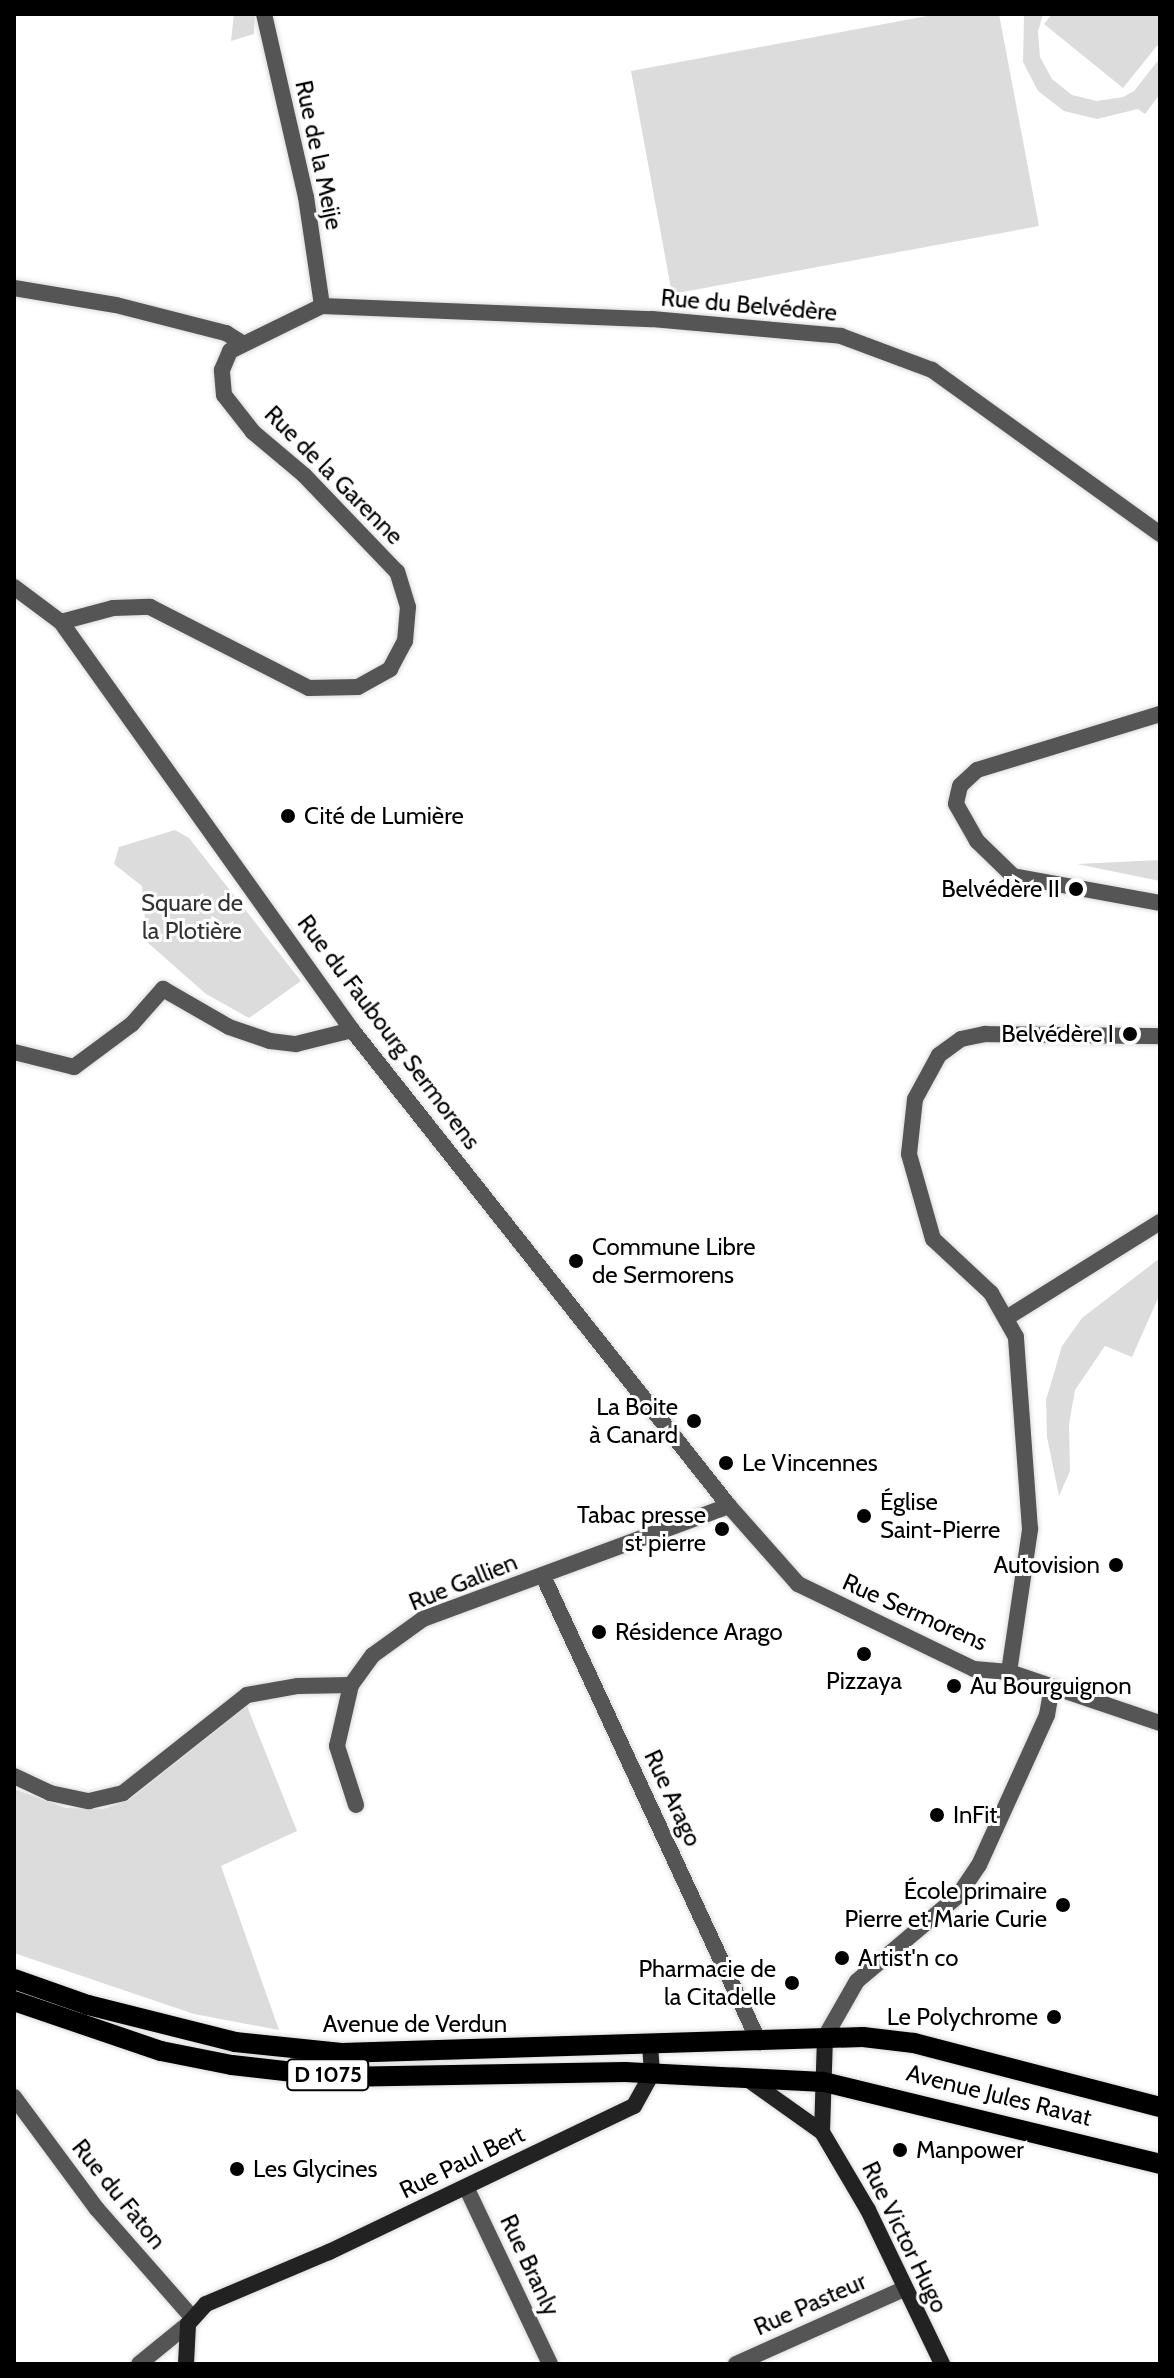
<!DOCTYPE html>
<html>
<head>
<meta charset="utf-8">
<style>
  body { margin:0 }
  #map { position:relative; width:1174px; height:2378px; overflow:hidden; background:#fff; font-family:Cabin,sans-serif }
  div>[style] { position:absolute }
  .green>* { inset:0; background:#dcdcdc }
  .roads { filter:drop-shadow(0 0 2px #dbdbdb) drop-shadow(0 0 2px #dbdbdb) }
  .minor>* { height:16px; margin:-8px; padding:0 8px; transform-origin:8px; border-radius:8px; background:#555 }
  .secondary>* { height:16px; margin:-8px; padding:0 8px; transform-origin:8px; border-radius:8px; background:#222 }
  .primary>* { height:20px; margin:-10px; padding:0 10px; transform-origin:10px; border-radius:10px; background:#000 }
  .dots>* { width:22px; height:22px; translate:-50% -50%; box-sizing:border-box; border:4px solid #fff; border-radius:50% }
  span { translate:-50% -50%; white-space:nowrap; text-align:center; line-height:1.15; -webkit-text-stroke:6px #fff; paint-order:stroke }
  .shield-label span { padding:2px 6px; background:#fff; border:2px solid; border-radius:6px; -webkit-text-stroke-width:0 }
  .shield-label { font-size:22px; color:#000; font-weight:700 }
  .street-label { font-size:24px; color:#000 }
  .poi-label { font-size:24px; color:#000 }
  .left { translate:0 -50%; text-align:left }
  .right { translate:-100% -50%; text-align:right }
  .park-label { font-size:24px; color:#333 }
  .frame { position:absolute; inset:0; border:16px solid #000; pointer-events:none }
</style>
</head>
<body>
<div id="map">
  <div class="green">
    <div style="clip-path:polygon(234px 14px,255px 14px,254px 34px,231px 41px)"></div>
    <div style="clip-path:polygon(938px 14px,999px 14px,1039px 226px,672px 294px,631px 71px)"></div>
    <div style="clip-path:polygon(1024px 14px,1043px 14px,1038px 32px,1040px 57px,1052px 79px,1072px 95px,1097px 101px,1123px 97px,1134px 91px,1160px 58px,1160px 94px,1145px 114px,1138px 109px,1097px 119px,1064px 111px,1038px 91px,1023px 62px)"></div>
    <div style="clip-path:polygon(1052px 14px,1160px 14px,1160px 42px,1123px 88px,1044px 24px)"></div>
    <div style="clip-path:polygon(175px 830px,189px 838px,301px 981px,249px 1018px,206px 994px,147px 942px,142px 886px,114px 864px,119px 847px)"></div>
    <div style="clip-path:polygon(1160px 860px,1160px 881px,1077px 864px)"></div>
    <div style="clip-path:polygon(1160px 1258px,1160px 1294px,1132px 1357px,1105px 1346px,1075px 1390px,1069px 1424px,1070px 1471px,1059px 1496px,1047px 1437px,1046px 1400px,1062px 1346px,1082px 1318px)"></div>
    <div style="clip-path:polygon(247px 1706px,297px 1831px,221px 1866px,279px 2030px,194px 2014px,14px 1953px,14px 1789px,66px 1808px,103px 1809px,129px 1800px)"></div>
  </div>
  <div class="roads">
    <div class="minor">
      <div style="left:264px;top:14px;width:188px;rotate:77.1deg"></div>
      <div style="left:306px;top:197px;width:110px;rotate:81.6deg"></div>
      <div style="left:14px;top:288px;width:103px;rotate:9.5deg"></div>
      <div style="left:116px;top:305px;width:114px;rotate:14.3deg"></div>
      <div style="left:226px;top:333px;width:19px;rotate:32deg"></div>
      <div style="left:14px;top:587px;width:59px;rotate:36.7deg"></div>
      <div style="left:61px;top:622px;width:501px;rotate:54.5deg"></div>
      <div style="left:352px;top:1030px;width:607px;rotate:51.62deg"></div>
      <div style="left:729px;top:1506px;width:104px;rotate:48.5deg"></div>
      <div style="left:798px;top:1584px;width:195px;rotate:25.8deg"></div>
      <div style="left:974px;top:1669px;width:35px;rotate:5deg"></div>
      <div style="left:1009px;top:1672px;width:159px;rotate:18.7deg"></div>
      <div style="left:61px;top:622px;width:54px;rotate:-15.1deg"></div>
      <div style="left:113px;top:608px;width:37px;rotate:-2deg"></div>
      <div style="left:150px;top:607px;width:178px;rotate:27deg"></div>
      <div style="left:309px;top:688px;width:49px;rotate:-1.2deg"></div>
      <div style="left:358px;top:687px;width:37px;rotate:-29deg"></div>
      <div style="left:390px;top:669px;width:32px;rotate:-62deg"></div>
      <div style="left:405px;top:641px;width:34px;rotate:-85deg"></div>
      <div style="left:408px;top:607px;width:37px;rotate:-107deg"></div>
      <div style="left:397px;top:572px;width:134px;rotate:-133.8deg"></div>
      <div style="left:304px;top:475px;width:67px;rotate:-139.9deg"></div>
      <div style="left:253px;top:432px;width:47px;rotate:-128.1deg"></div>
      <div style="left:224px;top:395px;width:25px;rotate:-95deg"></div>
      <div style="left:222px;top:370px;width:21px;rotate:-67deg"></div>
      <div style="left:230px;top:351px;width:102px;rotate:-26.1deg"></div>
      <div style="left:322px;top:306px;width:330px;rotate:2.3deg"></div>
      <div style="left:652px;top:319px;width:190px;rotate:5.1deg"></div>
      <div style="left:841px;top:336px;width:97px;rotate:20.5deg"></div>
      <div style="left:932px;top:370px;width:281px;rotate:35.7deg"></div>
      <div style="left:1160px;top:714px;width:191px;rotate:163deg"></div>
      <div style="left:977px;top:770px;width:23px;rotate:137deg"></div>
      <div style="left:960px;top:786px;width:18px;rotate:103deg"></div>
      <div style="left:956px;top:804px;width:43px;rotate:60.4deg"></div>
      <div style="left:977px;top:841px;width:50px;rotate:44.2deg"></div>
      <div style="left:1013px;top:876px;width:149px;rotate:10.4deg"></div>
      <div style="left:14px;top:1052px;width:62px;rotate:14deg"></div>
      <div style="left:74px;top:1067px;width:72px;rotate:-36.6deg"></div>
      <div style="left:132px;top:1024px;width:47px;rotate:-48.5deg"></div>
      <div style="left:163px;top:989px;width:76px;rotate:29.9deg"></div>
      <div style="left:229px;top:1027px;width:43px;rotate:18.9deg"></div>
      <div style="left:270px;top:1041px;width:26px;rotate:7deg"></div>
      <div style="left:296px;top:1044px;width:58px;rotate:-14deg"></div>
      <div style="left:1008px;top:1317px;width:179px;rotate:-32deg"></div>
      <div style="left:543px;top:1576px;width:514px;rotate:65.13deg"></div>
      <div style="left:1009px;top:1672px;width:145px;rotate:-81.6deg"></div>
      <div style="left:1030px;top:1529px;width:193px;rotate:-94.2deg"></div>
      <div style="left:1016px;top:1337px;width:51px;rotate:-119.6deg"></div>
      <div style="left:991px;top:1293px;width:79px;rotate:-137deg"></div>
      <div style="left:933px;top:1239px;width:88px;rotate:-105.8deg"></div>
      <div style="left:909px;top:1154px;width:55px;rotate:-83.8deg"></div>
      <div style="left:915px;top:1099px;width:50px;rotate:-61.4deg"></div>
      <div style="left:939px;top:1055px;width:27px;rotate:-36deg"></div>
      <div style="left:961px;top:1039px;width:25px;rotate:-12deg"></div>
      <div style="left:985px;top:1034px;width:175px;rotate:0.7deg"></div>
      <div style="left:14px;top:1776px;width:40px;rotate:25deg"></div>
      <div style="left:50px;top:1793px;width:40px;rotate:12deg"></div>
      <div style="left:89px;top:1801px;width:35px;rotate:-13deg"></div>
      <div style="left:123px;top:1793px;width:158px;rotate:-38.3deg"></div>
      <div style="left:247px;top:1695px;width:52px;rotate:-10deg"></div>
      <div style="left:298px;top:1686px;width:53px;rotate:-1.1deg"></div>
      <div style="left:356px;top:1805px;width:62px;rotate:-107.9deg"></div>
      <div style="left:337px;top:1746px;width:63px;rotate:-77.1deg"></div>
      <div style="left:351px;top:1685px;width:37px;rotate:-54deg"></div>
      <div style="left:373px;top:1655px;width:62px;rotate:-35.8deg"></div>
      <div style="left:423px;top:1619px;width:326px;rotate:-20.3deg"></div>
      <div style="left:825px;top:2037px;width:64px;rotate:-60.3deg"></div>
      <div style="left:857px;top:1981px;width:132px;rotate:-40.1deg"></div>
      <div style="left:958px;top:1896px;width:37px;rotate:-56deg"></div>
      <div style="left:979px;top:1865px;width:165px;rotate:-65.6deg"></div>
      <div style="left:1047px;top:1715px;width:28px;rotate:-80deg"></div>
      <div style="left:14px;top:2097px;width:139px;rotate:53.5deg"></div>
      <div style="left:97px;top:2209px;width:142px;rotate:48.7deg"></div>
      <div style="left:466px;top:2187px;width:196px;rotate:64.6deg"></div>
      <div style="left:139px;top:2364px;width:63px;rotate:-39.2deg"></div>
      <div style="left:736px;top:2364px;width:184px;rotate:-24.1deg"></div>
    </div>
    <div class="secondary">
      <div style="left:825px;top:2037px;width:95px;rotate:91.8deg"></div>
      <div style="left:822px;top:2132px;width:91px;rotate:59.5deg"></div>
      <div style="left:868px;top:2210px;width:171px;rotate:64.3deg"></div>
      <div style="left:746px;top:2078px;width:93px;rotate:35.4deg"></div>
      <div style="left:186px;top:2364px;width:40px;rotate:-87.1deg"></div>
      <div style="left:188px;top:2324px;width:27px;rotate:-48deg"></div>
      <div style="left:206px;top:2304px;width:134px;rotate:-22.9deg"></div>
      <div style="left:329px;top:2252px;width:338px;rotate:-25.6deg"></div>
      <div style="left:634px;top:2106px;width:38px;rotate:-61deg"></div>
      <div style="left:652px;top:2073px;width:26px;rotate:-94deg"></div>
    </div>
    <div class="primary">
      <div style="left:14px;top:1979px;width:78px;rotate:19.4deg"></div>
      <div style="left:88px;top:2005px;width:152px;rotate:14.1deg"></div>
      <div style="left:235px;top:2042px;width:107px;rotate:5.9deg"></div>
      <div style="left:341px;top:2053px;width:522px;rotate:-1.76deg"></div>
      <div style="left:863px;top:2037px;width:51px;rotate:6.7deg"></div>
      <div style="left:914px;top:2043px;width:254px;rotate:14.6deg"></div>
      <div style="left:14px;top:2001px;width:155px;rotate:18.8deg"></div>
      <div style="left:161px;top:2051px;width:72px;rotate:11.2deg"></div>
      <div style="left:232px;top:2065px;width:106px;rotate:6.5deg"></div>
      <div style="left:337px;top:2077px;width:288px;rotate:-1deg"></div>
      <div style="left:625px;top:2072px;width:199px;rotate:2.9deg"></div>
      <div style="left:824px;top:2082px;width:346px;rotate:13.7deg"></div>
    </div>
  </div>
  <div class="dots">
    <div style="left:288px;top:816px;background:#000"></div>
    <div style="left:1076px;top:889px;background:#000"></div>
    <div style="left:1130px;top:1034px;background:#000"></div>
    <div style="left:576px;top:1261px;background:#000"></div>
    <div style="left:694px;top:1421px;background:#000"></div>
    <div style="left:726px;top:1463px;background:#000"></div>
    <div style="left:864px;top:1516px;background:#000"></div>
    <div style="left:722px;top:1529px;background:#000"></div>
    <div style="left:1116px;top:1565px;background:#000"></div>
    <div style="left:599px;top:1632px;background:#000"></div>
    <div style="left:864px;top:1654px;background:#000"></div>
    <div style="left:954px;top:1686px;background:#000"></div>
    <div style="left:937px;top:1815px;background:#000"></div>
    <div style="left:1063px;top:1905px;background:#000"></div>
    <div style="left:842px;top:1958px;background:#000"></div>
    <div style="left:792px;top:1983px;background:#000"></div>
    <div style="left:1054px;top:2017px;background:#000"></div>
    <div style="left:900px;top:2150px;background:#000"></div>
    <div style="left:237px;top:2169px;background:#000"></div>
  </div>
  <div class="shield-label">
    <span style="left:328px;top:2075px">D 1075</span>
  </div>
  <div class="street-label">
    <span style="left:319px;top:155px;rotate:78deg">Rue de la Meije</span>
    <span style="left:749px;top:305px;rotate:5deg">Rue du Belvédère</span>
    <span style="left:334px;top:475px;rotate:45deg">Rue de la Garenne</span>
    <span style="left:389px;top:1032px;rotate:53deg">Rue du Faubourg Sermorens</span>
    <span style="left:463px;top:1582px;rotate:-22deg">Rue Gallien</span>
    <span style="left:915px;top:1612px;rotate:24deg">Rue Sermorens</span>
    <span style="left:673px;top:1798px;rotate:65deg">Rue Arago</span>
    <span style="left:415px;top:2024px">Avenue de Verdun</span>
    <span style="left:999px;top:2095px;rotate:14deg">Avenue Jules Ravat</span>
    <span style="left:462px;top:2162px;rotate:-26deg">Rue Paul Bert</span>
    <span style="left:119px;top:2194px;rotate:51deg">Rue du Faton</span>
    <span style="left:905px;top:2237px;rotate:64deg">Rue Victor Hugo</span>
    <span style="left:530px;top:2265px;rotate:65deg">Rue Branly</span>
    <span style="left:810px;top:2304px;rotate:-24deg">Rue Pasteur</span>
  </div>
  <div class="poi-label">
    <span class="left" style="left:304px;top:816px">Cité de Lumière</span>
    <span class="right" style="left:1060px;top:889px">Belvédère II</span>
    <span class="right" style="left:1114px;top:1034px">Belvédère I</span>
    <span class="left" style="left:592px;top:1261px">Commune Libre<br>de Sermorens</span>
    <span class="right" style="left:678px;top:1421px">La Boite<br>à Canard</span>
    <span class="left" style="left:742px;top:1463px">Le Vincennes</span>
    <span class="left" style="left:880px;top:1516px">Église<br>Saint-Pierre</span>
    <span class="right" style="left:706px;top:1529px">Tabac presse<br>st pierre</span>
    <span class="right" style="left:1100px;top:1565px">Autovision</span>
    <span class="left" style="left:615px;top:1632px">Résidence Arago</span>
    <span style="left:864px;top:1681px">Pizzaya</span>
    <span class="left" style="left:970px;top:1686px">Au Bourguignon</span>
    <span class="left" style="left:953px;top:1815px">InFit</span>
    <span class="right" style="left:1047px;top:1905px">École primaire<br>Pierre et Marie Curie</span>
    <span class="left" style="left:858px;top:1958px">Artist'n co</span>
    <span class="right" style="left:776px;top:1983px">Pharmacie de<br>la Citadelle</span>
    <span class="right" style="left:1038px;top:2017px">Le Polychrome</span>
    <span class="left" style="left:916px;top:2150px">Manpower</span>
    <span class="left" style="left:253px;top:2169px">Les Glycines</span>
  </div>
  <div class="park-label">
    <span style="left:192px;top:917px">Square de<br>la Plotière</span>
  </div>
  <div class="frame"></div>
</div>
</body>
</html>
